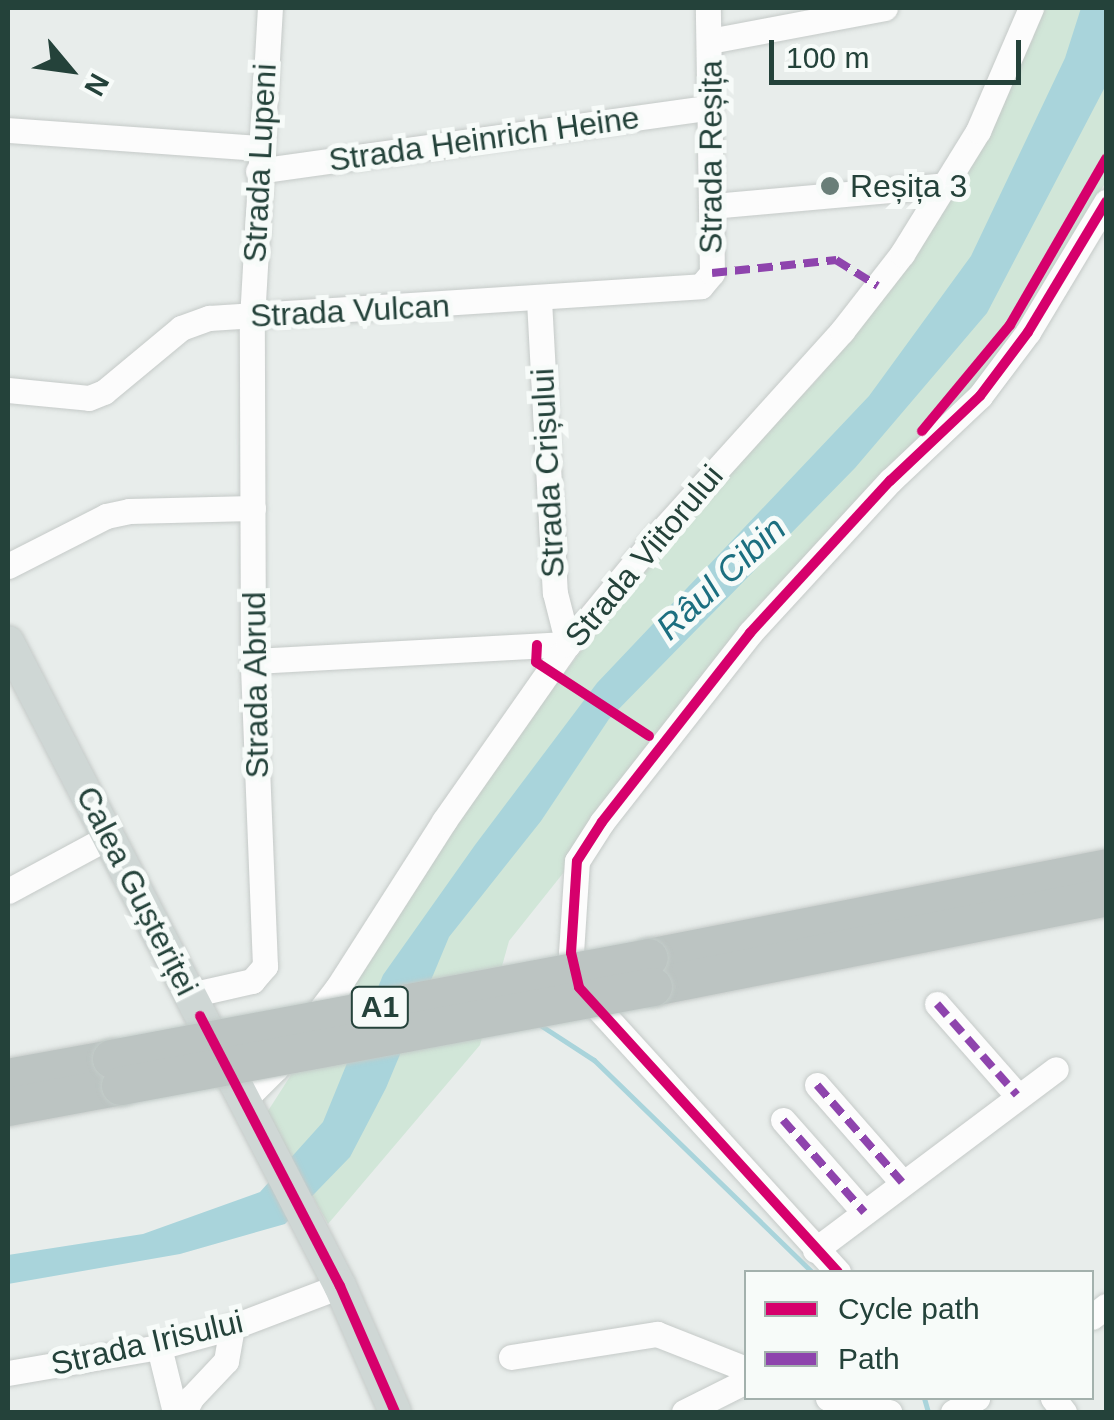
<!DOCTYPE html>
<html>
<head>
<meta charset="utf-8">
<style>
  body { margin:0 }
  #map { position:relative; width:1114px; height:1420px; overflow:hidden; background:#e8edeb; font-family:Arial,sans-serif }
  div>[style] { position:absolute }
  .green>* { inset:0; background:#d1e6d8 }
  .water>* { inset:0; background:#a9d4db }
  .stream>* { height:5px; margin:-2.5px; padding:0 2.5px; transform-origin:2.5px; border-radius:2.5px; background:#a9d4db }
  .roads { filter:drop-shadow(0 0 2px #c5cac8) drop-shadow(0 0 2px #c5cac8) }
  .minor>* { height:25px; margin:-12.5px; padding:0 12.5px; transform-origin:12.5px; border-radius:12.5px; background:#fcfcfc }
  .major>* { height:32px; margin:-16px; padding:0 16px; transform-origin:16px; border-radius:16px; background:#cfd7d5 }
  .highway>* { height:38px; margin:-19px; padding:0 19px; transform-origin:19px; border-radius:19px; background:#bcc4c2 }
  .bridges { filter:drop-shadow(0 0 2px #c3ccc9) drop-shadow(0 0 2px #c3ccc9) }
  .highway-bridge>* { height:38px; margin:-19px; padding:0 19px; transform-origin:19px; border-radius:19px; background:#bcc4c2 }
  .quiet>* { height:8px; margin-top:-4px; transform-origin:0; background:repeating-linear-gradient(90deg,#8e44ad 0 15px,transparent 0 23px) }
  .cycleway>* { height:10px; margin:-5px; padding:0 5px; transform-origin:5px; border-radius:5px; background:#d6006c }
  .dots>* { width:28px; height:28px; translate:-50% -50%; box-sizing:border-box; border:5px solid #f7fbf9; border-radius:50% }
  span { translate:-50% -50%; white-space:nowrap; text-align:center; line-height:1.15; -webkit-text-stroke:10px #f7fbf9; paint-order:stroke }
  .shield-label span { padding:2px 8px; background:#f7fbf9; border:2px solid; border-radius:8px; -webkit-text-stroke-width:0 }
  .shield-label { font-size:30px; color:#24423a; font-weight:700 }
  .street-label { font-size:32px; color:#24423a }
  .poi-label { font-size:32px; color:#24423a }
  .left { translate:0 -50%; text-align:left }
  .water-label { font-size:35px; color:#1c6f80; font-style:italic }
  .frame { position:absolute; inset:0; border:10px solid #24423a; pointer-events:none }
  .legend { position:absolute; left:744px; top:1270px; width:350px; height:130px; box-sizing:border-box; background:#f7fbf9; border:2px solid #a3b1ad; margin:0; padding:12px 18px; list-style:none; font-size:30px; color:#24423a }
  .legend li { display:flex; align-items:center; gap:20px; height:50px }
  .legend b { width:50px; border:2px solid #a3b1ad }
  .north { position:absolute; left:20px; top:20px; width:100px; height:100px; -webkit-text-stroke:8px #f7fbf9; paint-order:stroke; rotate:119deg; font-size:28px; font-weight:700; line-height:40px; text-align:center; color:#24423a }
  .north::after { content:''; display:block; margin:auto; width:35px; height:45px; background:#24423a; clip-path:polygon(50% 0,100% 100%,50% 72%,0 100%) }
  .scale { position:absolute; left:769px; top:40px; width:252px; height:45px; box-sizing:border-box; border:5px solid #24423a; border-top:0; padding-left:12px; font-size:30px; line-height:35px; white-space:nowrap; color:#24423a; -webkit-text-stroke:8px #f7fbf9; paint-order:stroke }
</style>
</head>
<body>
<div id="map">
  <div class="green">
    <div style="clip-path:polygon(1041px 8px,1106px 8px,1104px 185px,975px 394px,671px 738px,509px 941px,480px 1045px,328px 1224px,266px 1114px,449px 828px,672px 529px,816px 381px,885px 296px,952px 195px,1033px 39px)"></div>
  </div>
  <div class="water">
    <div style="clip-path:polygon(1081px 8px,1106px 8px,1106px 85px,987px 313px,855px 468px,609px 719px,541px 821px,449px 937px,386px 1088px,350px 1157px,285px 1224px,180px 1254px,8px 1284px,8px 1255px,143px 1234px,260px 1192px,323px 1122px,383px 975px,475px 845px,597px 683px,869px 396px,971px 256px,1065px 58px)"></div>
  </div>
  <div class="stream">
    <div style="left:537px;top:1023px;width:68px;rotate:33deg"></div>
    <div style="left:594px;top:1060px;width:304px;rotate:44.2deg"></div>
    <div style="left:924px;top:1398px;width:15px;rotate:74deg"></div>
  </div>
  <div class="roads">
    <div class="minor">
      <div style="left:710px;top:41px;width:178px;rotate:-10.7deg"></div>
      <div style="left:8px;top:130px;width:253px;rotate:4.1deg"></div>
      <div style="left:258px;top:171px;width:455px;rotate:-8deg"></div>
      <div style="left:712px;top:206px;width:236px;rotate:-5.1deg"></div>
      <div style="left:539px;top:300px;width:293px;rotate:86.9deg"></div>
      <div style="left:555px;top:593px;width:53px;rotate:75.7deg"></div>
      <div style="left:8px;top:390px;width:81px;rotate:5.6deg"></div>
      <div style="left:89px;top:398px;width:16px;rotate:-22deg"></div>
      <div style="left:104px;top:392px;width:100px;rotate:-39.7deg"></div>
      <div style="left:181px;top:328px;width:30px;rotate:-20deg"></div>
      <div style="left:209px;top:318px;width:493px;rotate:-3.7deg"></div>
      <div style="left:701px;top:286px;width:17px;rotate:-50deg"></div>
      <div style="left:712px;top:273px;width:265px;rotate:-90.9deg"></div>
      <div style="left:8px;top:566px;width:110px;rotate:-27deg"></div>
      <div style="left:106px;top:516px;width:24px;rotate:-12deg"></div>
      <div style="left:129px;top:511px;width:124px;rotate:-1.4deg"></div>
      <div style="left:253px;top:661px;width:315px;rotate:-3.1deg"></div>
      <div style="left:8px;top:891px;width:116px;rotate:-28.3deg"></div>
      <div style="left:190px;top:995px;width:64px;rotate:-12.7deg"></div>
      <div style="left:252px;top:981px;width:20px;rotate:-49deg"></div>
      <div style="left:265px;top:966px;width:305px;rotate:-92.3deg"></div>
      <div style="left:253px;top:661px;width:342px;rotate:-90.2deg"></div>
      <div style="left:252px;top:319px;width:312px;rotate:-86.7deg"></div>
      <div style="left:937px;top:1004px;width:121px;rotate:48.7deg"></div>
      <div style="left:817px;top:1085px;width:129px;rotate:48.8deg"></div>
      <div style="left:244px;top:1100px;width:45px;rotate:-45deg"></div>
      <div style="left:276px;top:1068px;width:102px;rotate:-52.6deg"></div>
      <div style="left:338px;top:987px;width:197px;rotate:-57.4deg"></div>
      <div style="left:444px;top:821px;width:216px;rotate:-55deg"></div>
      <div style="left:568px;top:644px;width:139px;rotate:-50.6deg"></div>
      <div style="left:656px;top:537px;width:278px;rotate:-47.9deg"></div>
      <div style="left:842px;top:331px;width:98px;rotate:-52.1deg"></div>
      <div style="left:902px;top:254px;width:145px;rotate:-58.3deg"></div>
      <div style="left:978px;top:131px;width:134px;rotate:-66.7deg"></div>
      <div style="left:783px;top:1120px;width:123px;rotate:48.6deg"></div>
      <div style="left:815px;top:1250px;width:301px;rotate:-36.9deg"></div>
      <div style="left:838px;top:1272px;width:385px;rotate:-132.3deg"></div>
      <div style="left:579px;top:987px;width:35px;rotate:-103deg"></div>
      <div style="left:571px;top:953px;width:92px;rotate:-86.3deg"></div>
      <div style="left:577px;top:861px;width:46px;rotate:-57.3deg"></div>
      <div style="left:602px;top:822px;width:240px;rotate:-51.9deg"></div>
      <div style="left:750px;top:633px;width:207px;rotate:-47.4deg"></div>
      <div style="left:890px;top:481px;width:124px;rotate:-43.4deg"></div>
      <div style="left:980px;top:396px;width:80px;rotate:-53.1deg"></div>
      <div style="left:1028px;top:332px;width:152px;rotate:-59deg"></div>
      <div style="left:1092px;top:1317px;width:18px;rotate:-38deg"></div>
      <div style="left:159px;top:1347px;width:67px;rotate:76.2deg"></div>
      <div style="left:511px;top:1357px;width:148px;rotate:-9deg"></div>
      <div style="left:657px;top:1334px;width:96px;rotate:21.5deg"></div>
      <div style="left:8px;top:1373px;width:153px;rotate:-9.8deg"></div>
      <div style="left:159px;top:1347px;width:76px;rotate:-15.3deg"></div>
      <div style="left:232px;top:1327px;width:116px;rotate:-20.8deg"></div>
      <div style="left:828px;top:1398px;width:63px;rotate:12.9deg"></div>
      <div style="left:1053px;top:1398px;width:18px;rotate:52deg"></div>
      <div style="left:184px;top:1412px;width:16px;rotate:-63deg"></div>
      <div style="left:191px;top:1398px;width:51px;rotate:-46.6deg"></div>
      <div style="left:226px;top:1361px;width:35px;rotate:-80deg"></div>
      <div style="left:684px;top:1412px;width:69px;rotate:-26.6deg"></div>
      <div style="left:953px;top:1412px;width:28px;rotate:-30deg"></div>
    </div>
    <div class="major">
      <div style="left:8px;top:642px;width:725px;rotate:62.73deg"></div>
      <div style="left:340px;top:1286px;width:137px;rotate:66.4deg"></div>
    </div>
    <div class="highway">
      <div style="left:649px;top:958px;width:466px;rotate:-11.1deg"></div>
      <div style="left:653px;top:987px;width:462px;rotate:-11.2deg"></div>
      <div style="left:8px;top:1078px;width:106px;rotate:-10.4deg"></div>
      <div style="left:8px;top:1107px;width:115px;rotate:-10.5deg"></div>
    </div>
  </div>
  <div class="bridges">
    <div class="highway-bridge">
      <div style="left:112px;top:1059px;width:546px;rotate:-10.65deg"></div>
      <div style="left:121px;top:1086px;width:541px;rotate:-10.54deg"></div>
    </div>
  </div>
  <div class="quiet">
    <div style="left:712px;top:273px;width:125px;rotate:-6deg"></div>
    <div style="left:836px;top:260px;width:49px;rotate:31.8deg"></div>
    <div style="left:937px;top:1004px;width:121px;rotate:48.7deg"></div>
    <div style="left:817px;top:1085px;width:129px;rotate:48.8deg"></div>
    <div style="left:783px;top:1120px;width:123px;rotate:48.6deg"></div>
  </div>
  <div class="cycleway">
    <div style="left:922px;top:431px;width:138px;rotate:-50.3deg"></div>
    <div style="left:1010px;top:325px;width:192px;rotate:-60deg"></div>
    <div style="left:537px;top:645px;width:17px;rotate:93deg"></div>
    <div style="left:536px;top:662px;width:135px;rotate:33.2deg"></div>
    <div style="left:200px;top:1016px;width:304px;rotate:62.6deg"></div>
    <div style="left:340px;top:1286px;width:137px;rotate:66.4deg"></div>
    <div style="left:838px;top:1272px;width:385px;rotate:-132.3deg"></div>
    <div style="left:579px;top:987px;width:35px;rotate:-103deg"></div>
    <div style="left:571px;top:953px;width:92px;rotate:-86.3deg"></div>
    <div style="left:577px;top:861px;width:46px;rotate:-57.3deg"></div>
    <div style="left:602px;top:822px;width:240px;rotate:-51.9deg"></div>
    <div style="left:750px;top:633px;width:207px;rotate:-47.4deg"></div>
    <div style="left:890px;top:481px;width:124px;rotate:-43.4deg"></div>
    <div style="left:980px;top:396px;width:80px;rotate:-53.1deg"></div>
    <div style="left:1028px;top:332px;width:152px;rotate:-59deg"></div>
  </div>
  <div class="dots">
    <div style="left:830px;top:186px;background:#697e78"></div>
  </div>
  <div class="shield-label">
    <span style="left:380px;top:1007px">A1</span>
  </div>
  <div class="street-label">
    <span style="left:484px;top:139px;rotate:-8deg">Strada Heinrich Heine</span>
    <span style="left:711px;top:157px;rotate:-90deg">Strada Reșița</span>
    <span style="left:260px;top:163px;rotate:-87deg">Strada Lupeni</span>
    <span style="left:350px;top:311px;rotate:-3deg">Strada Vulcan</span>
    <span style="left:548px;top:473px;rotate:-93deg">Strada Crișului</span>
    <span style="left:644px;top:556px;rotate:-50deg">Strada Viitorului</span>
    <span style="left:256px;top:685px;rotate:-91deg">Strada Abrud</span>
    <span style="left:137px;top:891px;rotate:63deg">Calea Gușteriței</span>
    <span style="left:147px;top:1343px;rotate:-13deg">Strada Irisului</span>
  </div>
  <div class="poi-label">
    <span class="left" style="left:850px;top:186px">Reșița 3</span>
  </div>
  <div class="water-label">
    <span style="left:721px;top:578px;rotate:-43deg">Râul Cibin</span>
  </div>
  <div class="frame"></div>
  <ul class="legend">
  <li><b style="height:12px;background:#d6006c"></b>Cycle path</li>
  <li><b style="height:12px;background:#8e44ad"></b>Path</li>
  </ul>
  <div class="north">N</div>
  <div class="scale">100 m</div>
</div>
</body>
</html>
